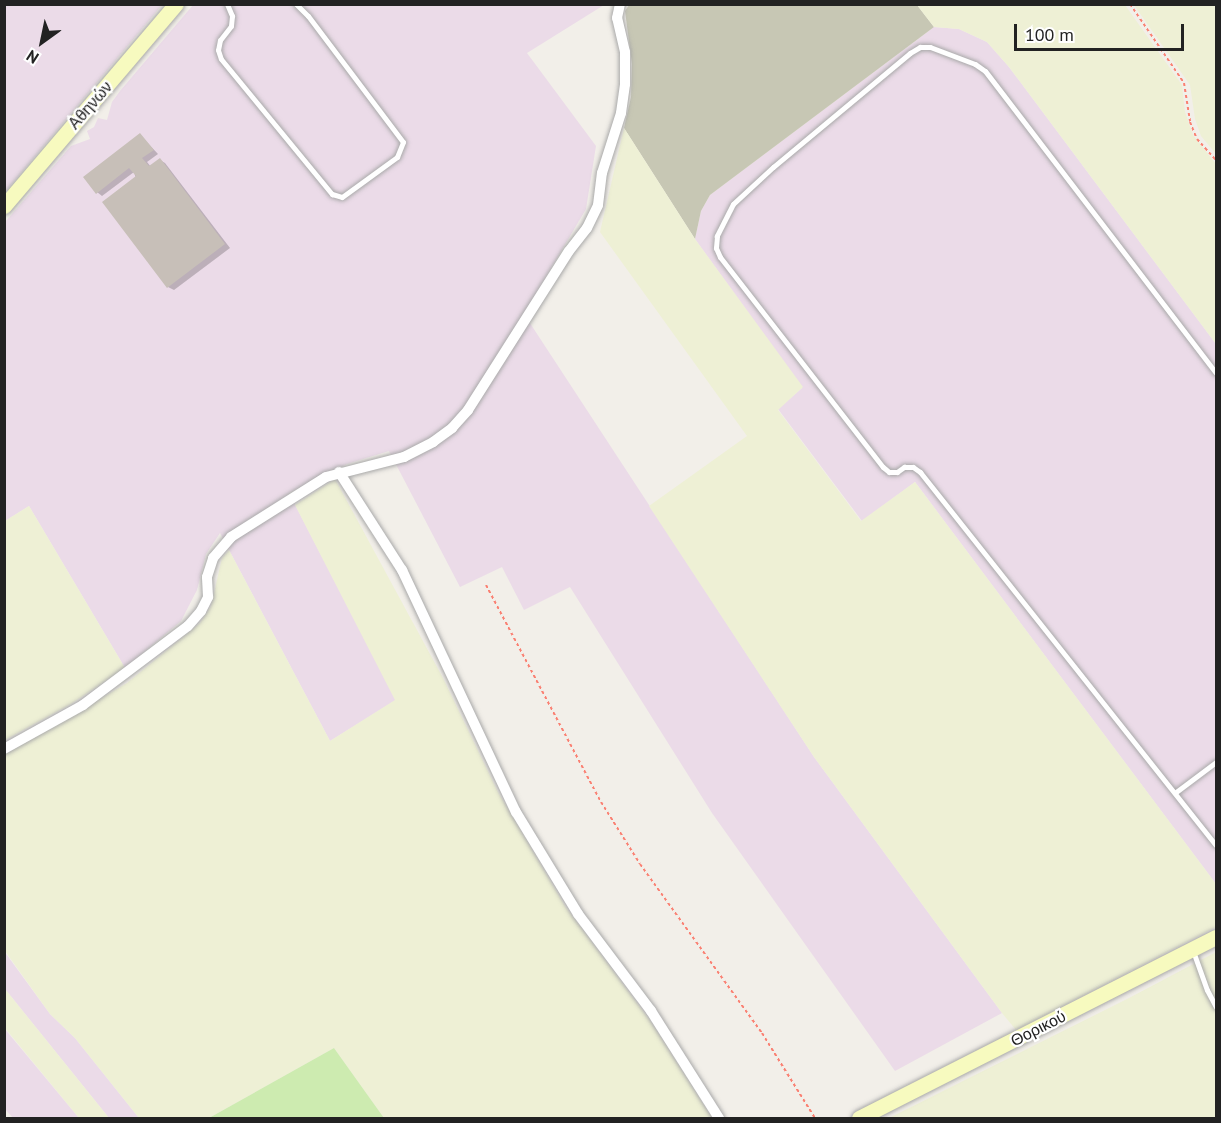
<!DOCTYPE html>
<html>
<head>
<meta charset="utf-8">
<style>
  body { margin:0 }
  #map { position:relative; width:1221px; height:1123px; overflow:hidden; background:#f2efe9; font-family:"PT Sans",sans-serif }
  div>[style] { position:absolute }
  .industrial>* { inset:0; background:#ebdbe8 }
  .construction>* { inset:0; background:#c7c7b4 }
  .farmland>* { inset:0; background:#eef0d5 }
  .grass>* { inset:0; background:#cdebb0 }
  .shadow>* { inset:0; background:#0003 }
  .building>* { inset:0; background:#c7bfb8 }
  .path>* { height:2px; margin-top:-1px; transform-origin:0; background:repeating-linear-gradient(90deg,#fa8072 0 3px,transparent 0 6px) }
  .roads { filter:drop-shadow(0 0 2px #a9a9a9) drop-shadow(0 0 2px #a9a9a9) }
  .lane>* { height:5px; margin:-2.5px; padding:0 2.5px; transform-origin:2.5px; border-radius:2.5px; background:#fff }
  .street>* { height:10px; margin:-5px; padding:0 5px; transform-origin:5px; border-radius:5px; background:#fff }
  .secondary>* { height:15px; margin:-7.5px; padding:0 7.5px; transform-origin:7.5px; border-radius:7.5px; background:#f7fabf }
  span { translate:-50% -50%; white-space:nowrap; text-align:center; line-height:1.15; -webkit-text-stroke:4.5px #fff; paint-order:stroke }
  .street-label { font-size:16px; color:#222 }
  .frame { position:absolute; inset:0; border:6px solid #222; pointer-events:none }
  .north { position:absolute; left:12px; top:12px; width:60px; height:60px; -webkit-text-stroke:4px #fff; paint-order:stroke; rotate:213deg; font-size:16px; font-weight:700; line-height:24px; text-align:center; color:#222 }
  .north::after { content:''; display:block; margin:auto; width:21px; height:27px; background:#222; clip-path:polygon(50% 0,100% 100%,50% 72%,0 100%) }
  .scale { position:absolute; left:1014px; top:24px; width:170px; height:27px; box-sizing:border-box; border:3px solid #222; border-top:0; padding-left:8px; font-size:18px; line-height:21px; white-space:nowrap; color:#222; -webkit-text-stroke:4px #fff; paint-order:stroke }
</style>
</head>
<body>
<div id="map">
  <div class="industrial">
    <div style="clip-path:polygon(5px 4px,162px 5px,5px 192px,4px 5px)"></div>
    <div style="clip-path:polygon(193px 5px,604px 5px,527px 53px,596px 146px,586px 209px,524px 314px,814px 757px,1002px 1013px,895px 1071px,712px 813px,570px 587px,524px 610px,502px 567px,460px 587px,389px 451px,347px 464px,289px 493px,396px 700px,330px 741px,220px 533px,206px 554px,197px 590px,181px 621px,125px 668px,29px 506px,5px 521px,5px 222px,71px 146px,90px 139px,87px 131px,94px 127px,98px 118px,107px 120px,112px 102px,120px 91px)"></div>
    <div style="clip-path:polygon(934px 27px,959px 29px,987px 42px,1009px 67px,1216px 344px,1216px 884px,915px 482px,862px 521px,778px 409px,802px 388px,695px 239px,701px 211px,710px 195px)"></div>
    <div style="clip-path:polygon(4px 951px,50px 1014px,75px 1038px,139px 1118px,109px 1118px,5px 989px)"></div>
    <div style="clip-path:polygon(4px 1028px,79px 1118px,13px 1118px,5px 1109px)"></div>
  </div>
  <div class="construction">
    <div style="clip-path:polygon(629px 5px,917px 5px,934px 27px,710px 195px,701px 211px,695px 239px,624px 128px,631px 97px,632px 64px,625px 11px)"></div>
  </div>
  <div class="farmland">
    <div style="clip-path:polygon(917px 5px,1125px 5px,1182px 85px,1185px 112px,1193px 135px,1216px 164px,1216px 344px,1009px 67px,987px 42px,959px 29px,934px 27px)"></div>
    <div style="clip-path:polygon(1134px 5px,1216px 5px,1216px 154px,1201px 136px,1195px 119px,1190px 85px)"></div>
    <div style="clip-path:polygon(624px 128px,695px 239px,803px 387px,778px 410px,861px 521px,915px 482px,1216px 884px,1216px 927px,1016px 1030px,1002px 1013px,814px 757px,649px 506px,747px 436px,600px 232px)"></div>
    <div style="clip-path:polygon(335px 479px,443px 678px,498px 792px,565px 906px,651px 1022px,712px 1118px,384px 1118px,334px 1048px,209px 1118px,139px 1118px,75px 1038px,50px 1014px,5px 951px,4px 755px,127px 683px,200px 623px,211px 606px,222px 558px,229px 550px,330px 741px,395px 700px,295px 505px)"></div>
    <div style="clip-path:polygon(29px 506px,125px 668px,71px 704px,5px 740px,5px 521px)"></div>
    <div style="clip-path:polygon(1216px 952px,1216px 1118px,889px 1118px,1129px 998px)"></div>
    <div style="clip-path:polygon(5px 989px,109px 1118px,79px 1118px,5px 1028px)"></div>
  </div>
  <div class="grass">
    <div style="clip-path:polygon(334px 1048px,384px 1118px,209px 1118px)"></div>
  </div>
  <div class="shadow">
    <div style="clip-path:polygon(140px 135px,158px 154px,147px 162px,151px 167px,160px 160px,165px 163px,230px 248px,174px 290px,168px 287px,134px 172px,102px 196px,97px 192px)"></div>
  </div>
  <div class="building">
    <div style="clip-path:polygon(140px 133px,154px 150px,142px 158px,149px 166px,160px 158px,225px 244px,167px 288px,102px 202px,136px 176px,129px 168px,96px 194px,83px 177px)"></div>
  </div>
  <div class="path">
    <div style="left:1130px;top:4px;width:96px;rotate:55.6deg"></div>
    <div style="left:1184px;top:83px;width:39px;rotate:81deg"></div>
    <div style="left:1190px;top:122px;width:18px;rotate:68deg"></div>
    <div style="left:1197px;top:139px;width:28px;rotate:48deg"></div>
    <div style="left:486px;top:585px;width:246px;rotate:62.1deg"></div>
    <div style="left:601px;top:802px;width:73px;rotate:57.8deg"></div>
    <div style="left:640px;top:864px;width:208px;rotate:54.2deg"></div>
    <div style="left:762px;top:1033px;width:100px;rotate:58.1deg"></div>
  </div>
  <div class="roads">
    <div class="lane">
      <div style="left:227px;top:4px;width:13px;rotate:67deg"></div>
      <div style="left:232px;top:16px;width:10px;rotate:96deg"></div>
      <div style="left:231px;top:26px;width:18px;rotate:128deg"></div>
      <div style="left:220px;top:40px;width:10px;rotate:101deg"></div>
      <div style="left:218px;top:50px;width:9px;rotate:72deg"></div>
      <div style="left:221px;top:59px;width:175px;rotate:50.6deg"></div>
      <div style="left:332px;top:194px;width:10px;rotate:17deg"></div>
      <div style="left:342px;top:197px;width:68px;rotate:-36deg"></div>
      <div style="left:397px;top:157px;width:16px;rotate:-68deg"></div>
      <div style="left:403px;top:142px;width:158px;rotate:-127deg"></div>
      <div style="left:308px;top:16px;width:17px;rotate:-135deg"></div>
      <div style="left:1216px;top:373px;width:380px;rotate:-127.4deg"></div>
      <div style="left:985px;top:71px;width:12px;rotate:-145deg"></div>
      <div style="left:975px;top:64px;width:48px;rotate:-159.3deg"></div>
      <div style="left:930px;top:47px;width:10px;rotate:180deg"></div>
      <div style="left:920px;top:47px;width:12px;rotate:149deg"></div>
      <div style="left:910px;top:53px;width:178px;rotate:140.2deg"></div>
      <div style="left:773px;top:167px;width:54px;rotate:137.2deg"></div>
      <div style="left:733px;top:204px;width:36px;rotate:117deg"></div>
      <div style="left:717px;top:236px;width:12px;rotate:95deg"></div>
      <div style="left:716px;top:248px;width:10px;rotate:66deg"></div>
      <div style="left:720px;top:257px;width:266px;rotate:52.2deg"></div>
      <div style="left:883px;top:467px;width:8px;rotate:40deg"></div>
      <div style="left:889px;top:472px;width:8px"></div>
      <div style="left:897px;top:472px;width:9px;rotate:-36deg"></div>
      <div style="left:904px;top:467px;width:9px"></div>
      <div style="left:913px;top:467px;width:9px;rotate:36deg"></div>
      <div style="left:920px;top:472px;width:476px;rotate:51.6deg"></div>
      <div style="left:1176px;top:792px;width:50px;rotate:-36.9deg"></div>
      <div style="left:1193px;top:951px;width:41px;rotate:70.3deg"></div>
      <div style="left:1207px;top:990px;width:19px;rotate:62deg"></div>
    </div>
    <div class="street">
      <div style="left:339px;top:472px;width:117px;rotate:57.3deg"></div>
      <div style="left:402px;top:570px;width:268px;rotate:64.8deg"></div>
      <div style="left:516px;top:812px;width:119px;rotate:58.7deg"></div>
      <div style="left:578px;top:914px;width:121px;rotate:53deg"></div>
      <div style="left:651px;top:1011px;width:127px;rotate:57.6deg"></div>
      <div style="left:4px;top:749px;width:90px;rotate:-29.1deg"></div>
      <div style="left:83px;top:705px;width:131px;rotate:-37deg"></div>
      <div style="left:188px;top:626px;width:20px;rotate:-49deg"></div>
      <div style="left:201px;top:611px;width:16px;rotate:-63deg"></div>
      <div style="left:208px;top:597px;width:20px;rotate:-93deg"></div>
      <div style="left:207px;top:577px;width:20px;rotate:-72deg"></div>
      <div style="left:213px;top:558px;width:28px;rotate:-49deg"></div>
      <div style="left:231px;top:537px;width:112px;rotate:-32.3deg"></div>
      <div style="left:326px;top:477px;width:81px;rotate:-14.4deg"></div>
      <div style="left:404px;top:457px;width:33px;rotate:-27deg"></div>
      <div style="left:433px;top:442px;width:24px;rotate:-36deg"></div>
      <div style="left:452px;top:428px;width:24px;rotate:-48deg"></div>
      <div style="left:468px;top:410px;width:188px;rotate:-57.6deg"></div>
      <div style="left:569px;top:251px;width:29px;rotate:-52deg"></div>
      <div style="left:587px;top:228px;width:25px;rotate:-64deg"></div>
      <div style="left:598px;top:205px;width:32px;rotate:-83deg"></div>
      <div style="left:602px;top:173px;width:63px;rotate:-72.4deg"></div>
      <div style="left:621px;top:113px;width:29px;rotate:-82deg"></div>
      <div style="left:625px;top:84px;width:32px;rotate:-90deg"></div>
      <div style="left:625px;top:52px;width:35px;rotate:-103deg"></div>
      <div style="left:617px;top:18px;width:14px;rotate:-78deg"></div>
    </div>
    <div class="secondary">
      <div style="left:4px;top:206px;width:265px;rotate:-49.6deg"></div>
      <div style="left:859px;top:1118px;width:400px;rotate:-26.9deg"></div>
    </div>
  </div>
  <div class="street-label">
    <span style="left:90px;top:105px;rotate:-49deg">Αθηνών</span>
    <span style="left:1038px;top:1028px;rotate:-27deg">Θορικού</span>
  </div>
  <div class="frame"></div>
  <div class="north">N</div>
  <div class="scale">100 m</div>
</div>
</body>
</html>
